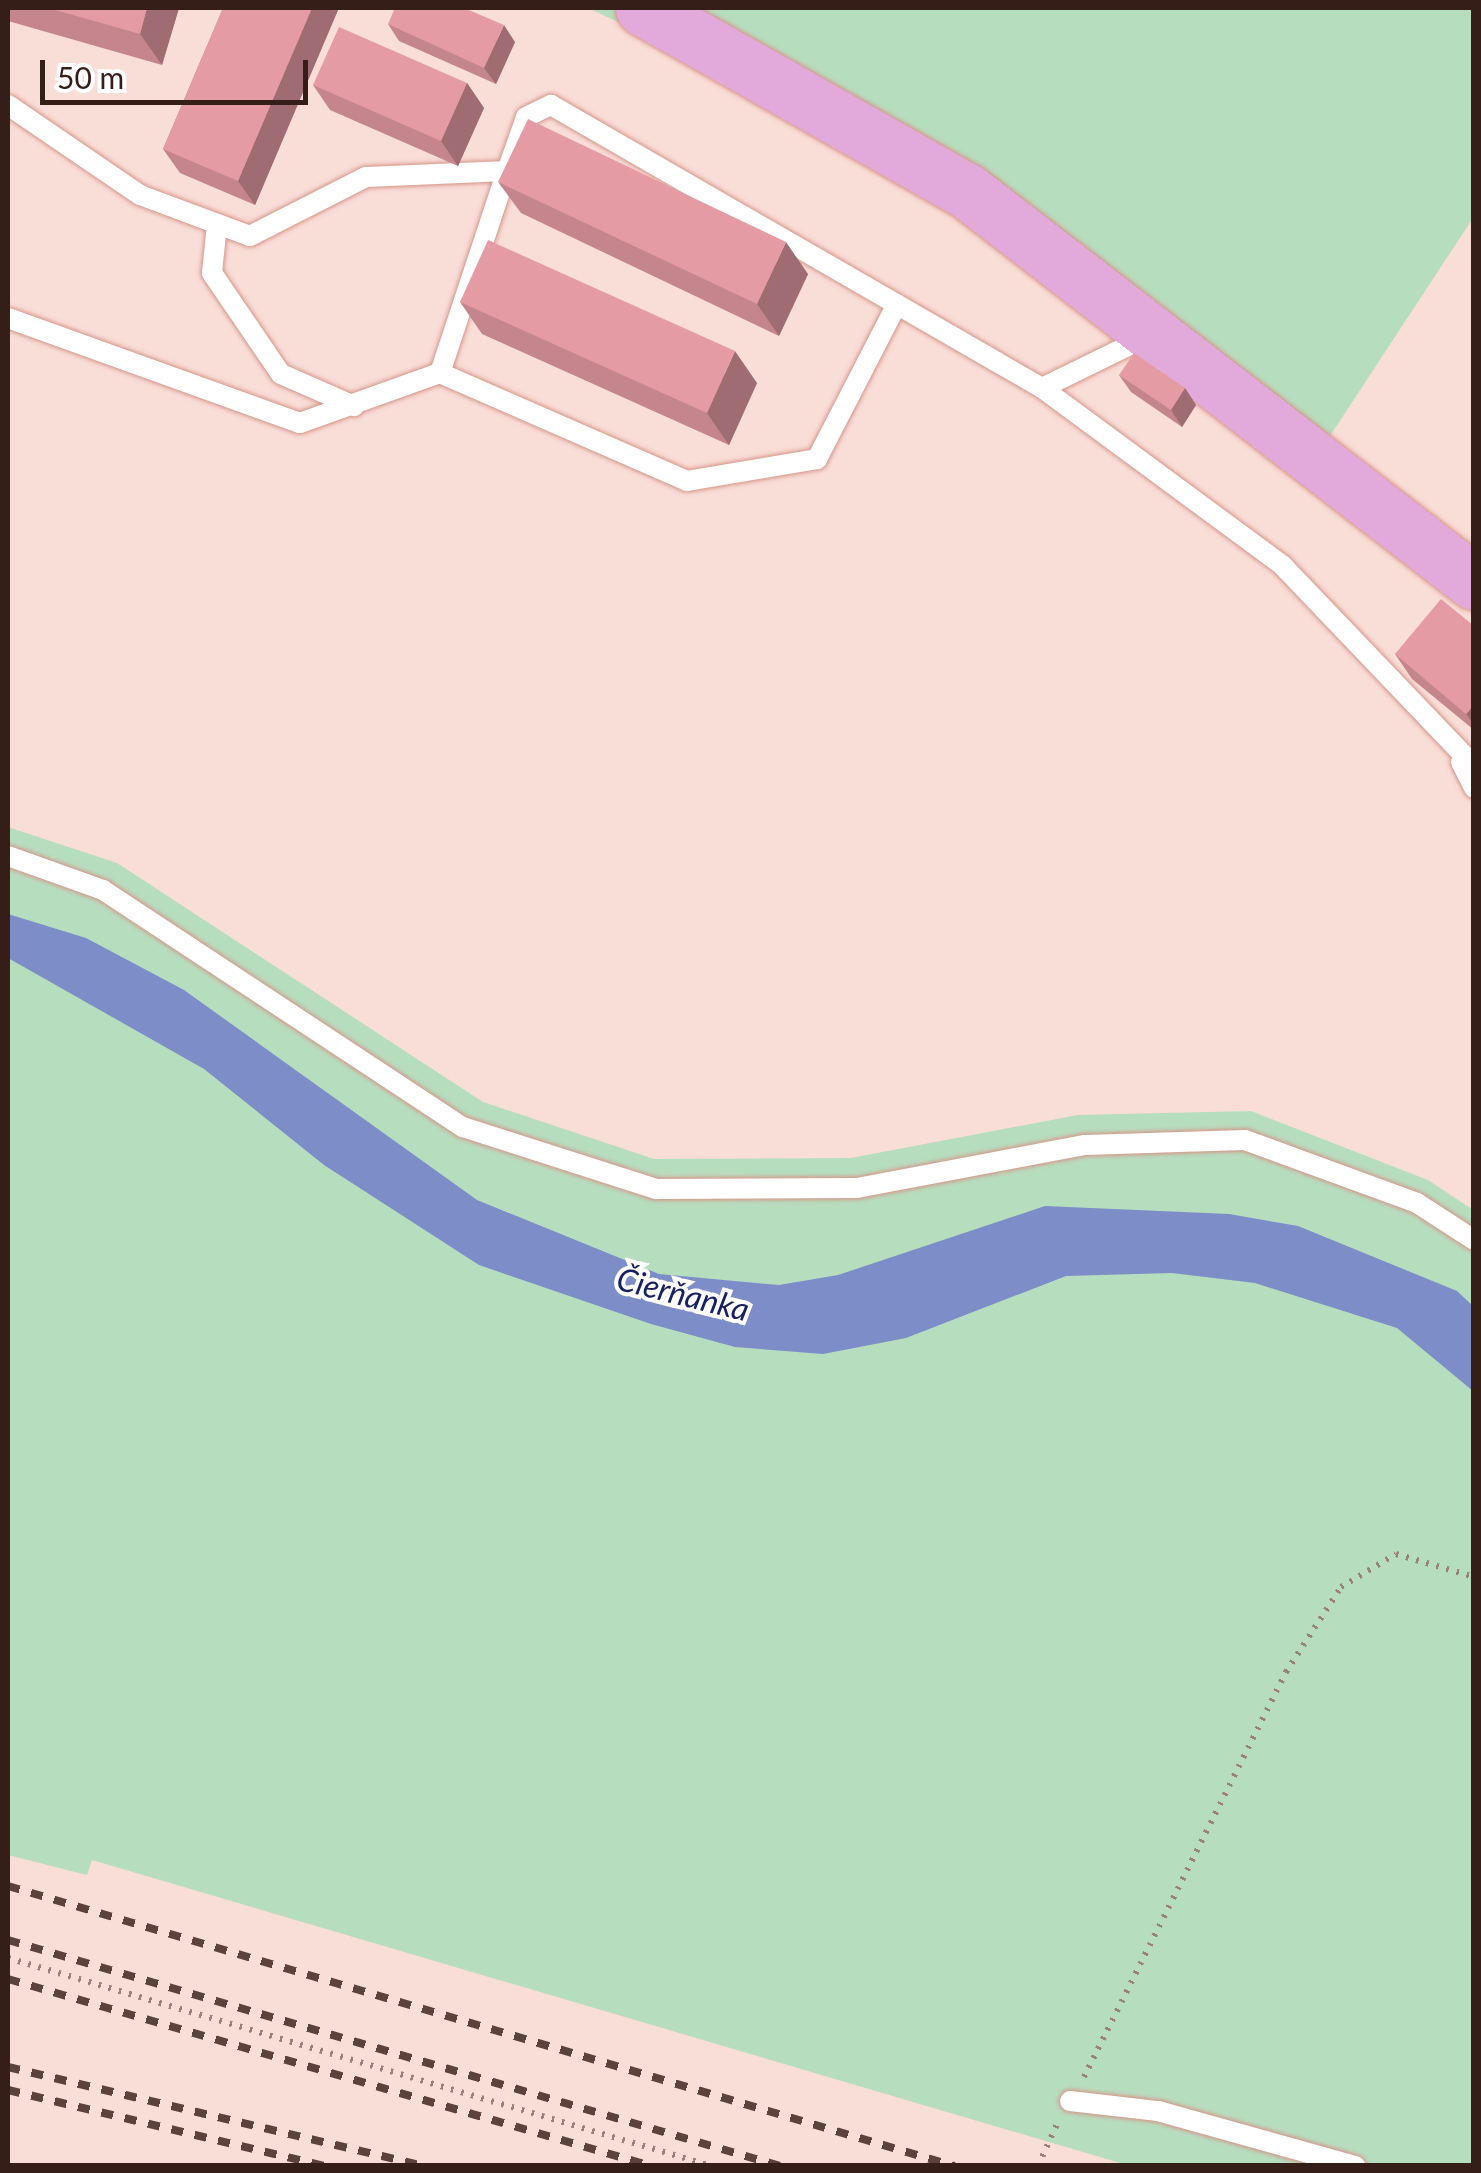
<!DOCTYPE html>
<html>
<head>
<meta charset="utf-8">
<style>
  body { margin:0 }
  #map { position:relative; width:1481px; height:2173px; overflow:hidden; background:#f9ddd7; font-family:Lato,sans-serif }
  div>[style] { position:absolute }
  .green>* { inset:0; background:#b7ddbf }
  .water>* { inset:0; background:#7c8dc7 }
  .path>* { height:6px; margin-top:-3px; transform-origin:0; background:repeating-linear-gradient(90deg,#9a807b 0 2.5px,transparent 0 10.5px) }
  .roads { filter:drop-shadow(0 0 2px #d69588) drop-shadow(0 0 2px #d69588) }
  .lane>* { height:20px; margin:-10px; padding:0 10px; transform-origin:10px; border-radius:10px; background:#fff }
  .primary>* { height:55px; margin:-27.5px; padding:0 27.5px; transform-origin:27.5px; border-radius:27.5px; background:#e2aadb }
  .rail>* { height:8px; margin-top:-4px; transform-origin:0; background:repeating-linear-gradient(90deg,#5b423d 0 12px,transparent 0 24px) }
  .wall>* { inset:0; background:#c5858d }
  .shaded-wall>* { inset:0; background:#a06c73 }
  .building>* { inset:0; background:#e59ba4 }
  span { translate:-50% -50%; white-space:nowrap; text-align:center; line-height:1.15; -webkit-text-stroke:8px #fff; paint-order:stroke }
  .water-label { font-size:32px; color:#182064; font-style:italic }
  .frame { position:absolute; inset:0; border:10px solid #351d18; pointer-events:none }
  .scale { position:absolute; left:40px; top:60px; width:268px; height:45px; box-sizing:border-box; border:5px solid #351d18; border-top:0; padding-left:12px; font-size:30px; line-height:35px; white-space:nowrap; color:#351d18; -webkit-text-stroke:8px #fff; paint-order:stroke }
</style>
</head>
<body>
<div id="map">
  <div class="green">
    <div style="clip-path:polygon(588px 8px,1473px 8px,1473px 218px,1305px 474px,1021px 252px,752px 85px)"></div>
    <div style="clip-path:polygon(8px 827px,117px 863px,483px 1102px,654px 1159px,851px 1158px,1078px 1115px,1251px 1111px,1428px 1180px,1473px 1210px,1473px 2165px,1127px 2165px,92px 1860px,87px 1875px,8px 1855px)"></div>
  </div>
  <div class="water">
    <div style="clip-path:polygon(8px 914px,86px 938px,184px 990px,477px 1200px,659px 1274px,779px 1285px,838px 1275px,1045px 1206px,1229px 1214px,1298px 1226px,1457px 1291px,1473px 1306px,1473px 1391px,1397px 1328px,1255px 1283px,1172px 1273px,1066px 1276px,906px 1338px,823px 1354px,735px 1347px,651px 1324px,479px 1265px,324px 1165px,204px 1069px,8px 958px)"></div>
  </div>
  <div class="path">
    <div style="left:8px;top:1958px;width:733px;rotate:16.48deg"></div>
    <div style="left:1084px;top:2077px;width:453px;rotate:-63.5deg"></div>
    <div style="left:1286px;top:1672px;width:101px;rotate:-57.1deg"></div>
    <div style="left:1341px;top:1587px;width:64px;rotate:-31deg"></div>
    <div style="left:1396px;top:1554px;width:81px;rotate:16.4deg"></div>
    <div style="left:1038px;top:2166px;width:48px;rotate:-65.6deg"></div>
  </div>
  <div class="roads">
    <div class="lane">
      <div style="left:8px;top:105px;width:160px;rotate:34.3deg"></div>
      <div style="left:140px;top:195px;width:117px;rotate:20.4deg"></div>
      <div style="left:250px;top:236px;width:130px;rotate:-27deg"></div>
      <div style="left:366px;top:177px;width:141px;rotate:-2.4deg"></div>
      <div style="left:507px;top:171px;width:57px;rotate:-70.6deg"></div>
      <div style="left:526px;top:117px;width:28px;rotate:-26deg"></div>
      <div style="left:551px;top:105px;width:567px;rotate:29.96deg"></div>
      <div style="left:1042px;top:388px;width:300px;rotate:36.4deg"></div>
      <div style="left:1283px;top:566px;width:277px;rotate:46.3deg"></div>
      <div style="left:217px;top:224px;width:49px;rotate:95.8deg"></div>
      <div style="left:212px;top:273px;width:122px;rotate:55.7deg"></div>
      <div style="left:281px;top:374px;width:80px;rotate:23.7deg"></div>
      <div style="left:8px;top:318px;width:310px;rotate:19.8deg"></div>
      <div style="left:300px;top:423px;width:149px;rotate:-19.7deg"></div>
      <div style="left:440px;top:373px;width:270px;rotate:23.6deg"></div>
      <div style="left:687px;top:481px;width:132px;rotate:-9.6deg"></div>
      <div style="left:817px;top:459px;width:174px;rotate:-62.7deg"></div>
      <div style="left:440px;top:373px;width:213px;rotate:-71.7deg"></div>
      <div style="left:1042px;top:388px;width:116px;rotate:-26.1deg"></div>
      <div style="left:1461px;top:762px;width:29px;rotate:63deg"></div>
      <div style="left:8px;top:856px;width:101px;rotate:19.7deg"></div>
      <div style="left:103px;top:890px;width:431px;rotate:33.4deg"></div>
      <div style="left:463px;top:1127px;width:203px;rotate:17.8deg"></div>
      <div style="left:656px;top:1189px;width:201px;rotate:-0.3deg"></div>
      <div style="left:857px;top:1188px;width:232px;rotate:-10.7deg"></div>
      <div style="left:1085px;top:1145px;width:160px;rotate:-1.8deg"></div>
      <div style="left:1245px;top:1140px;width:183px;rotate:20.1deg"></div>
      <div style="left:1417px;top:1203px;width:68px;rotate:33deg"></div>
      <div style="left:1070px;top:2101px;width:89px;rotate:6.5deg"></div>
      <div style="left:1158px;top:2111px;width:205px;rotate:15.6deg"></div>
    </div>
    <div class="primary">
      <div style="left:643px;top:8px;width:372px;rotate:29.5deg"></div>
      <div style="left:967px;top:191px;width:640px;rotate:37.64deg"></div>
    </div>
  </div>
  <div class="rail">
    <div style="left:8px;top:1886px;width:987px;rotate:16.49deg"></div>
    <div style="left:8px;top:1940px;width:804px;rotate:16.32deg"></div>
    <div style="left:8px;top:1979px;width:670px;rotate:16.22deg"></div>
    <div style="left:8px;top:2067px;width:426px;rotate:13.4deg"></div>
    <div style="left:8px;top:2090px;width:326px;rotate:13.5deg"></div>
  </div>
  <div class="wall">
    <div style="clip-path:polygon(8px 8px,179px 8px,162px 65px,8px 21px)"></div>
    <div style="clip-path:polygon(223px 8px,336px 8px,338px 10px,255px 205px,180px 173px,163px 149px)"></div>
    <div style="clip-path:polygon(388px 24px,515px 42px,496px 84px,399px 41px)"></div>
    <div style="clip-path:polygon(467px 83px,484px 108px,458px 166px,330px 110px,313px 85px)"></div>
    <div style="clip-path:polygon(498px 182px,808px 274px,779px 336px,521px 213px)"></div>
    <div style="clip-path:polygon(460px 302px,757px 383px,729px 445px,482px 334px)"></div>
    <div style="clip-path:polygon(1119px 375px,1185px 388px,1196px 405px,1182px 427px,1131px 392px)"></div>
    <div style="clip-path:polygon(1474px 626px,1474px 730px,1412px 679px,1395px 654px)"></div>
  </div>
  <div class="shaded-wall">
    <div style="clip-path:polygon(147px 8px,179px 8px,162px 65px,140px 34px)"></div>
    <div style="clip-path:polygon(312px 8px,336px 8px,338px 10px,255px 205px,238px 181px)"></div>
    <div style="clip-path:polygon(504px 25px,515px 42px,496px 84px,484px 68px)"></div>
    <div style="clip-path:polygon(467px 83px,484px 108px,458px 166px,441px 141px)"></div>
    <div style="clip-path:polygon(786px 242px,808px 274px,779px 336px,757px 304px)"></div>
    <div style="clip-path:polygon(735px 351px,757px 383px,729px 445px,707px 413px)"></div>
    <div style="clip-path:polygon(1185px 388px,1196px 405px,1182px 427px,1171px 410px)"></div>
    <div style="clip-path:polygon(1474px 705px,1474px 724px,1466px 714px)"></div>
  </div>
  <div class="building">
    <div style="clip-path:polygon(48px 8px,147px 8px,140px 34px)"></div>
    <div style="clip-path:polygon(223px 8px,312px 8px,238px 181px,163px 149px)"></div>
    <div style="clip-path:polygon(395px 8px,464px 8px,504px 25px,484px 68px,388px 24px)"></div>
    <div style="clip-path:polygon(339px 27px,467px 83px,441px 141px,313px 85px)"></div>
    <div style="clip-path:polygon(528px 119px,786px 242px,757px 304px,498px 182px)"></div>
    <div style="clip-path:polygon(488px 240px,735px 351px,707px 413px,460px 302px)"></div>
    <div style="clip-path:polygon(1134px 353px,1185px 388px,1171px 410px,1119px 375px)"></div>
    <div style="clip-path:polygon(1441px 599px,1474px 626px,1474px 705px,1466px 714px,1395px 654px)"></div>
  </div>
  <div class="water-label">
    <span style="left:683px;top:1294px;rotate:14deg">Čierňanka</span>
  </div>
  <div class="frame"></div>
  <div class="scale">50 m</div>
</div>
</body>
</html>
